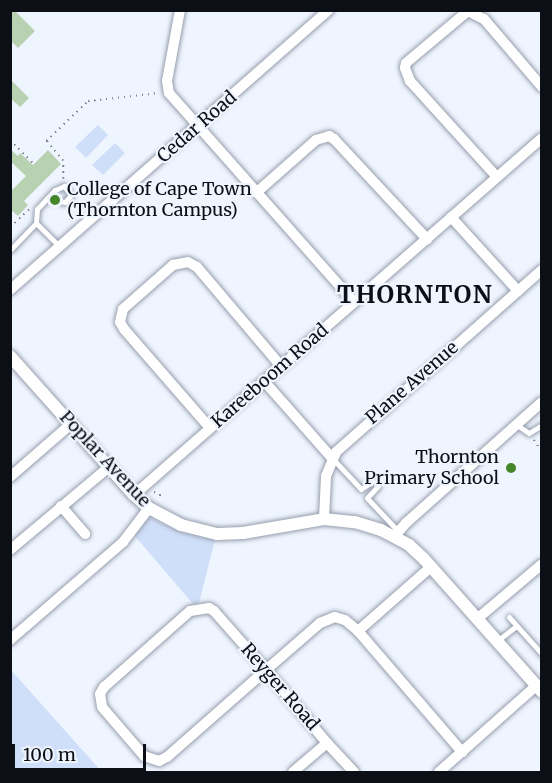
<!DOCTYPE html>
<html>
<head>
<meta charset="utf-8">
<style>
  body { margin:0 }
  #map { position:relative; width:552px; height:783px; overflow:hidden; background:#eff5fe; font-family:Merriweather,serif }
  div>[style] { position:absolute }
  .green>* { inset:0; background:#d0dff9 }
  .building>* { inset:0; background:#b8d1b0 }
  .path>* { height:1.5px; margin-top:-0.75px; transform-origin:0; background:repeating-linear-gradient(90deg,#81868d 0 1.5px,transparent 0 6px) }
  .roads { filter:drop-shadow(0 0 2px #969ead) drop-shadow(0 0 2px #969ead) }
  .service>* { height:5px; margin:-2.5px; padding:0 2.5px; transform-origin:2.5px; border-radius:2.5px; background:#fff }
  .minor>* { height:10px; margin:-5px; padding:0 5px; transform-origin:5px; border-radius:5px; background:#fff }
  .tertiary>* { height:12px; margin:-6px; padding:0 6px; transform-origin:6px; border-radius:6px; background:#fff }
  .dots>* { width:16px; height:16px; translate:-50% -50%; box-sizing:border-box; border:3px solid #eff5fe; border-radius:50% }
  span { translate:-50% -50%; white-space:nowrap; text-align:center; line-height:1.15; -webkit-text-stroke:4.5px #eff5fe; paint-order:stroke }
  .street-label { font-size:18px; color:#0c0f15 }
  .poi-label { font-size:18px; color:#0c0f15 }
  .left { translate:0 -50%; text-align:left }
  .right { translate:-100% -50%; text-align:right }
  .district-label { font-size:24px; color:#0c0f15; font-weight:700; letter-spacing:1.5px }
  .frame { position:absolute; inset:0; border:12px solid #0c0f15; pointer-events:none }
  .scale { position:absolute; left:12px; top:744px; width:134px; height:27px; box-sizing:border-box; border:3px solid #0c0f15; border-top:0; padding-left:8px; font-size:18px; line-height:21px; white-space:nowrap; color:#0c0f15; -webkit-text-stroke:4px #eff5fe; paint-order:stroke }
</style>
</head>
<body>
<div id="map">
  <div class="green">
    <div style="clip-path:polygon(98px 125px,108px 135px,86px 158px,75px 147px)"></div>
    <div style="clip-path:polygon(115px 143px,125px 153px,103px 175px,92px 165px)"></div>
    <div style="clip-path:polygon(150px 518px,181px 532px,215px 540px,199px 603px,193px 604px,134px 535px,146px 519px)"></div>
    <div style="clip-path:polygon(10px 670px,11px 670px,102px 772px,11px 772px)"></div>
  </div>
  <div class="building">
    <div style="clip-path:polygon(10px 10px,14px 10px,35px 31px,18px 48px,10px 40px)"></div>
    <div style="clip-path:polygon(10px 79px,29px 98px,20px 107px,10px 98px)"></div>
    <div style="clip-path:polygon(10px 149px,18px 156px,20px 153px,33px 165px,48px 150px,61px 164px,24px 201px,28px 205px,18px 216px,10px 209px,10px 192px,26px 176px,10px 161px)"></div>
  </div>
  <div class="path">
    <div style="left:10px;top:140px;width:34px;rotate:45deg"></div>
    <div style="left:63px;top:179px;width:18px;rotate:-90deg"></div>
    <div style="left:63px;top:161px;width:26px;rotate:-130deg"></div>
    <div style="left:46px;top:141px;width:58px;rotate:-43.6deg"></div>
    <div style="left:88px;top:101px;width:72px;rotate:-6.3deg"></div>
    <div style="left:10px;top:227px;width:26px;rotate:-43deg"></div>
    <div style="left:534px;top:440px;width:14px;rotate:56deg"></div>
    <div style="left:154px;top:492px;width:11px;rotate:27deg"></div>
  </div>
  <div class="roads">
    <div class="service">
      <div style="left:36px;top:223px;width:14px;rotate:-86deg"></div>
      <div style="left:37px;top:209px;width:26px;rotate:-47deg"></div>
      <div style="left:55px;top:190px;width:10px;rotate:-24deg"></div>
      <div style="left:64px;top:186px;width:11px;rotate:52deg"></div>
      <div style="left:71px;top:195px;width:9px;rotate:131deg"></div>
      <div style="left:65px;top:202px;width:18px;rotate:-171deg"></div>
      <div style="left:10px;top:250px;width:37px;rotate:-46deg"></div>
      <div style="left:36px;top:223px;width:34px;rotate:45deg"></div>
      <div style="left:517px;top:425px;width:14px;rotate:34deg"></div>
      <div style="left:529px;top:433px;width:15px;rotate:-32deg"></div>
      <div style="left:333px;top:459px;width:41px;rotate:47deg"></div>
      <div style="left:361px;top:489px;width:14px;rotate:-34deg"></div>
      <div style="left:378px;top:486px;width:16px;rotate:133deg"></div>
      <div style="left:367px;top:498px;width:45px;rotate:46.8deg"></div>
      <div style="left:509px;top:617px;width:50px;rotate:48.3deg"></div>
      <div style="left:497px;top:641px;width:24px;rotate:-38deg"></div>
    </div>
    <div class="minor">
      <div style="left:180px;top:10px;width:72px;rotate:100.4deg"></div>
      <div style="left:167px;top:81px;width:12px;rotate:81deg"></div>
      <div style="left:169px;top:93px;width:279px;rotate:48.5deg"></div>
      <div style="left:497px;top:177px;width:130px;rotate:-132.2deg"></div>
      <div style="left:410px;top:81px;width:14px;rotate:-111deg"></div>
      <div style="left:405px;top:68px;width:5px;rotate:-79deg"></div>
      <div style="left:406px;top:63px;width:81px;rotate:-40deg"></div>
      <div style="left:468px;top:11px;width:18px;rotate:27deg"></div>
      <div style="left:484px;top:19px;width:89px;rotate:49.5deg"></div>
      <div style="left:257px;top:192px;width:79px;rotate:-41.4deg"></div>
      <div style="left:316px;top:140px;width:14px;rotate:-17deg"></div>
      <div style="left:329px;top:136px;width:6px;rotate:31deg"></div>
      <div style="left:334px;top:139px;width:137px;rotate:47.1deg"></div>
      <div style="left:451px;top:217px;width:100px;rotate:47.8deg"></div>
      <div style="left:10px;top:290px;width:424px;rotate:-41.3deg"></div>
      <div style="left:264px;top:381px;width:103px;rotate:48.6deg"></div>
      <div style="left:210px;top:428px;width:131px;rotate:-131deg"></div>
      <div style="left:124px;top:329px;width:8px;rotate:-120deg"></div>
      <div style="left:120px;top:322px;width:13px;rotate:-77deg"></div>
      <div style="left:123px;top:309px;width:67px;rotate:-41.3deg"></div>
      <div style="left:173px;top:265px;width:15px;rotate:-11deg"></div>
      <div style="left:188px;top:262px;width:10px;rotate:29deg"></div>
      <div style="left:197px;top:267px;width:130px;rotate:49.7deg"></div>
      <div style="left:10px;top:477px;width:81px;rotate:-41deg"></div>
      <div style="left:134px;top:495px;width:542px;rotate:-41.19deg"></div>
      <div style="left:61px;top:506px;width:37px;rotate:49deg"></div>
      <div style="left:324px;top:519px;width:43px;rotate:-87.3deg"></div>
      <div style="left:326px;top:476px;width:26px;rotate:-67deg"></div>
      <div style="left:336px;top:452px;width:275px;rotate:-41.5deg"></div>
      <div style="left:395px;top:536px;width:17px;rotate:-50deg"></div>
      <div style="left:406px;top:523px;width:182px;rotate:-41.7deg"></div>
      <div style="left:10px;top:550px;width:129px;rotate:-40deg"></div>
      <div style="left:477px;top:619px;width:85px;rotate:-40.2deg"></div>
      <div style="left:358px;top:631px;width:98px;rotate:-41.3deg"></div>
      <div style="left:10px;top:640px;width:150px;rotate:-40.9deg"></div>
      <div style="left:123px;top:542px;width:43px;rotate:-52.6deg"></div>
      <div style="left:293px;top:772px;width:45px;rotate:-40.5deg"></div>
      <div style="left:354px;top:772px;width:40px;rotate:-133deg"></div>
      <div style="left:327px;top:743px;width:95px;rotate:-129.9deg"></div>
      <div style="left:266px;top:670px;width:79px;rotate:-131.4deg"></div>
      <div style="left:214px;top:611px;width:6px;rotate:-149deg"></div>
      <div style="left:209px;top:608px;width:19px;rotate:171deg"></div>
      <div style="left:190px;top:611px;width:115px;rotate:138.5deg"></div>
      <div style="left:104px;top:687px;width:8px;rotate:120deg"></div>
      <div style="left:100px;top:694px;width:13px;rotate:81deg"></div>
      <div style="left:102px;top:707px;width:65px;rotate:49.4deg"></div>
      <div style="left:144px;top:756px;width:16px;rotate:18deg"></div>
      <div style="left:159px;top:761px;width:9px;rotate:-27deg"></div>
      <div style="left:167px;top:757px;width:132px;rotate:-41.3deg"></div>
      <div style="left:266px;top:670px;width:72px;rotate:-41deg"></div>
      <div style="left:320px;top:623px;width:16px;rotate:-22deg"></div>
      <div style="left:335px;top:617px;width:10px;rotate:17deg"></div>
      <div style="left:345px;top:620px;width:17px;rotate:40deg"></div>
      <div style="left:358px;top:631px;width:160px;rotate:49.3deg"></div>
      <div style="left:439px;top:772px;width:130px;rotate:-41.6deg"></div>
    </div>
    <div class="tertiary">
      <div style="left:10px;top:356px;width:186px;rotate:48.3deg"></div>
      <div style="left:134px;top:495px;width:20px;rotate:41deg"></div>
      <div style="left:149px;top:508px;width:36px;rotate:28deg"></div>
      <div style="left:181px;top:525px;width:37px;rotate:14deg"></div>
      <div style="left:217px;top:534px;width:26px;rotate:-2deg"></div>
      <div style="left:243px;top:533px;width:82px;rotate:-9.8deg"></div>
      <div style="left:324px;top:519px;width:31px;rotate:6deg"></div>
      <div style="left:355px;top:522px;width:27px;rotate:17deg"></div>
      <div style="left:381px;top:530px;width:32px;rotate:28deg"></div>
      <div style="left:409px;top:545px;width:21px;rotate:43deg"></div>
      <div style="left:424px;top:559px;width:178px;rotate:48.4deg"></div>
    </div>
  </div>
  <div class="dots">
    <div style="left:55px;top:200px;background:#438628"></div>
    <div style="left:511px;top:468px;background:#438628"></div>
  </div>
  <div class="street-label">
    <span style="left:197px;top:127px;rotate:-41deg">Cedar Road</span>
    <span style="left:270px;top:376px;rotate:-41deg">Kareeboom Road</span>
    <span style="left:412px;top:383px;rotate:-41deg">Plane Avenue</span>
    <span style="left:105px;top:459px;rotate:47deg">Poplar Avenue</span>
    <span style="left:280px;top:687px;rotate:49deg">Reyger Road</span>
  </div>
  <div class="poi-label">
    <span class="left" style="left:67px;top:200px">College of Cape Town<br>(Thornton Campus)</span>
    <span class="right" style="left:499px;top:468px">Thornton<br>Primary School</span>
  </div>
  <div class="district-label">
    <span style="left:415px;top:295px">THORNTON</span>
  </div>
  <div class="frame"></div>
  <div class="scale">100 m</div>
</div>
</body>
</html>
